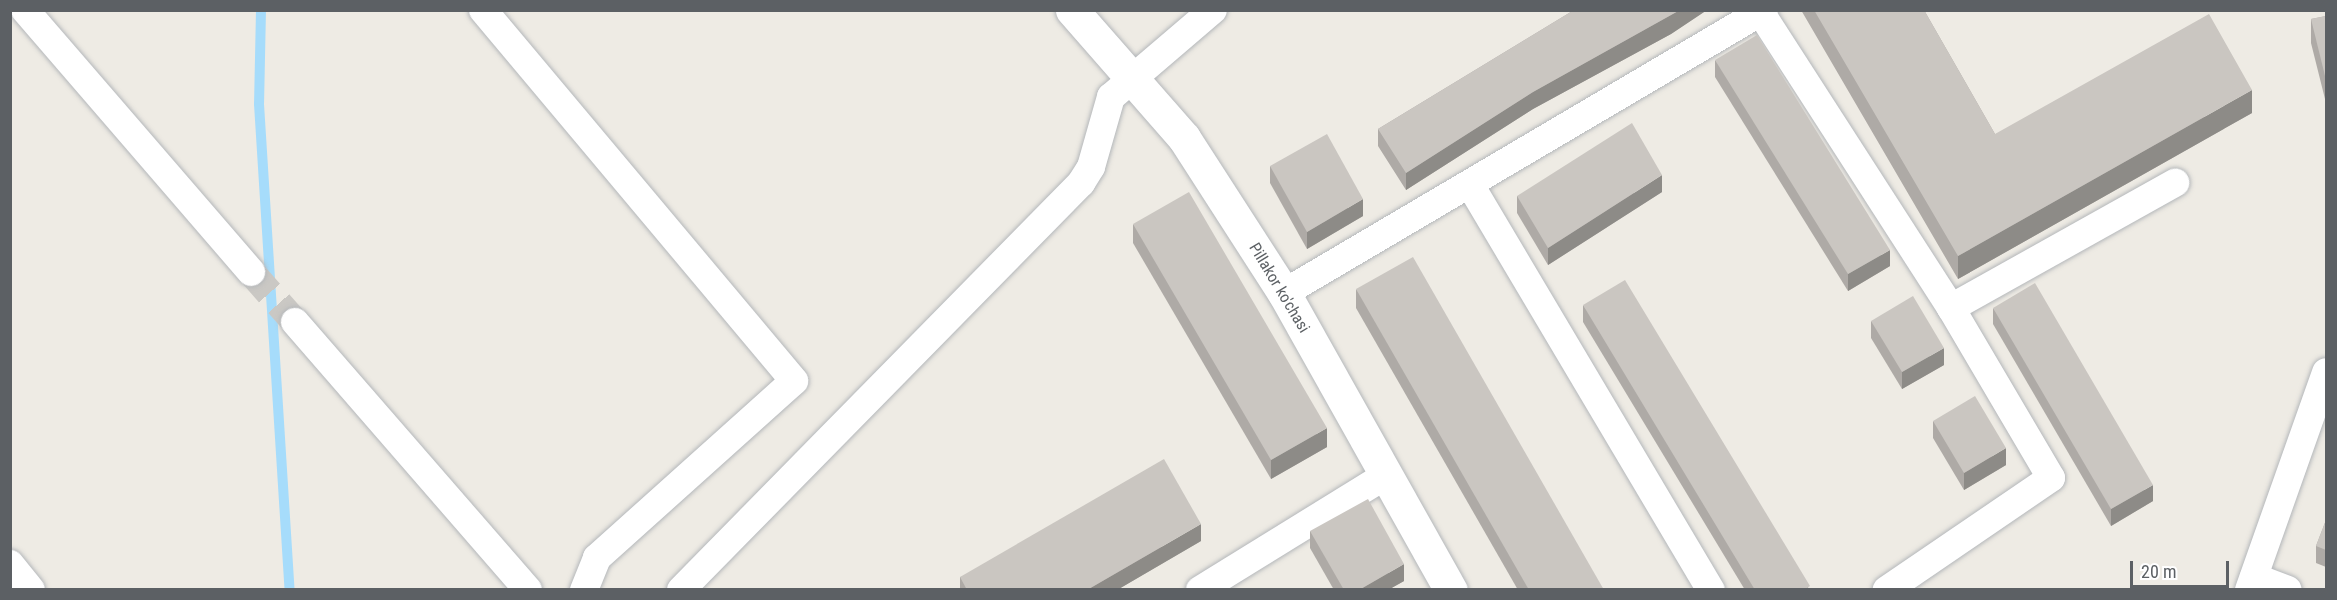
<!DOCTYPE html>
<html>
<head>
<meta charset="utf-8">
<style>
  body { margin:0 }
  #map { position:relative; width:2337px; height:600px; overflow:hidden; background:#eeebe4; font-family:"Roboto Condensed",sans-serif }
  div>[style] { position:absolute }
  .stream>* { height:10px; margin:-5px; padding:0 5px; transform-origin:5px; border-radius:5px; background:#a6dcfb }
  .minor-tunnel>* { height:28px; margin-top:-14px; transform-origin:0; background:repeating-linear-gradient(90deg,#cac8c4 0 28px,transparent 0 42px) }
  .roads { filter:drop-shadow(0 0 2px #b4b7ba) drop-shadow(0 0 2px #b4b7ba) }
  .minor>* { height:28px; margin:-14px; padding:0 14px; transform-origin:14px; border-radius:14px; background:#fff }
  .tertiary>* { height:33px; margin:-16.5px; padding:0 16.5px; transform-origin:16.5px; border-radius:16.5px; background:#fff }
  .wall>* { inset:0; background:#aeaaa6 }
  .shaded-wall>* { inset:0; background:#8d8b87 }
  .building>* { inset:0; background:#cac6c1 }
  span { translate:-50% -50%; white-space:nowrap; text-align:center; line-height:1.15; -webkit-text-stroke:5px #fff; paint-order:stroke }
  .street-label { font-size:16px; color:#5c6064 }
  .frame { position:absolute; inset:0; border:12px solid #5c6064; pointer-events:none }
  .scale { position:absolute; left:2130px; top:561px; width:99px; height:27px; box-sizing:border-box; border:3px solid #5c6064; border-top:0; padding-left:8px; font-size:18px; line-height:21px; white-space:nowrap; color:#5c6064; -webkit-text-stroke:4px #fff; paint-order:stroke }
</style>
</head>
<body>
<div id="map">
  <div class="stream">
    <div style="left:261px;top:10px;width:94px;rotate:91.2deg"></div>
    <div style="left:259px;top:104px;width:487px;rotate:86.4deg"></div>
  </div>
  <div class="minor-tunnel">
    <div style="left:251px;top:272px;width:67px;rotate:48.7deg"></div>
  </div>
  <div class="roads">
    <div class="minor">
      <div style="left:25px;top:10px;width:346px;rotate:49.2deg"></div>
      <div style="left:483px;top:10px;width:484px;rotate:50deg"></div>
      <div style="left:794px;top:381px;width:265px;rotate:138.1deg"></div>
      <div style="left:597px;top:558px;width:35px;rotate:112deg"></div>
      <div style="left:1761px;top:13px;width:351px;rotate:57.2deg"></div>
      <div style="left:1951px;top:308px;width:197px;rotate:59.5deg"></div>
      <div style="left:2051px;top:478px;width:199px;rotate:145.7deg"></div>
      <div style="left:1472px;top:188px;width:468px;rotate:59.3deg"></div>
      <div style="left:1284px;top:293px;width:557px;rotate:-30.52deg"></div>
      <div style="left:1951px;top:308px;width:257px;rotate:-29.2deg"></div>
      <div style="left:295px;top:322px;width:355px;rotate:49deg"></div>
      <div style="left:10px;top:564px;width:33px;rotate:51deg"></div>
      <div style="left:2254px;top:577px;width:36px;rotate:21deg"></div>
      <div style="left:681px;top:590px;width:571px;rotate:-45.5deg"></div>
      <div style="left:1081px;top:183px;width:19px;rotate:-58deg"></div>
      <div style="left:1091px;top:167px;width:73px;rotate:-74.1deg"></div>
      <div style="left:1111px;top:97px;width:134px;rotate:-40.5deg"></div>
      <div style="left:1200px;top:590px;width:219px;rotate:-31.7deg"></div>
      <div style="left:2249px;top:590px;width:231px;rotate:-70.5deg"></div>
    </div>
    <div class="tertiary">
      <div style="left:1072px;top:10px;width:170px;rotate:48.8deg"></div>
      <div style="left:1184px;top:138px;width:184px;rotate:57.2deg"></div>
      <div style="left:1284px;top:293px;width:341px;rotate:60.7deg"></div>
    </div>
  </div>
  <div class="wall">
    <div style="clip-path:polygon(1574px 10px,1707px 10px,1671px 34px,1533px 109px,1406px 190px,1378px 146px,1378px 129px)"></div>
    <div style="clip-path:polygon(1801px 10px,1924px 10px,1995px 134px,2252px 113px,1958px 279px)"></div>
    <div style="clip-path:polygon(2326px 16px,2326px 103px,2311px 43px,2311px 19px)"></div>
    <div style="clip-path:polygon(1715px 60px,1890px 266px,1848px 291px,1715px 77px)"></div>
    <div style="clip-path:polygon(1270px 166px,1363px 216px,1307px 249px,1270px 183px)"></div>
    <div style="clip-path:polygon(1662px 192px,1548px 265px,1517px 213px,1517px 196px)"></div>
    <div style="clip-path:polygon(1133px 224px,1327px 447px,1271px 479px,1133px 243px)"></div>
    <div style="clip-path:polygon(1356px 289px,1604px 590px,1518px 590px,1356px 308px)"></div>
    <div style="clip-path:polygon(1583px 305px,1810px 590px,1745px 590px,1583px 322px)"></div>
    <div style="clip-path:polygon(1993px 308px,2153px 501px,2111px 526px,1993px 324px)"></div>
    <div style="clip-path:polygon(1871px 321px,1944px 365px,1902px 389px,1871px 338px)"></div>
    <div style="clip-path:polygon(1933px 421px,2006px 465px,1964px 490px,1933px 438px)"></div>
    <div style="clip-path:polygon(2326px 520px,2326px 567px,2316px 563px,2316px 546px)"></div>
    <div style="clip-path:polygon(1310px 531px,1404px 581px,1388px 590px,1334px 590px,1310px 548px)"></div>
    <div style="clip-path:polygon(1201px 541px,1117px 590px,960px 590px,960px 577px)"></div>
  </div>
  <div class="shaded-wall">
    <div style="clip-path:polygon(1680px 10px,1707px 10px,1671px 34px,1533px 109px,1406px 190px,1406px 173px,1533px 92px)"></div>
    <div style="clip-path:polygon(2252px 90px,2252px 113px,1958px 279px,1958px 256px)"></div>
    <div style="clip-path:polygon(1662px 175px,1662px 192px,1548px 265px,1548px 248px)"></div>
    <div style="clip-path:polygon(1363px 199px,1363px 216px,1307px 249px,1307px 232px)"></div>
    <div style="clip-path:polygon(1890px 250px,1890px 266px,1848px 291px,1848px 274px)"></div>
    <div style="clip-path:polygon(1944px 348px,1944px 365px,1902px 389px,1902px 372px)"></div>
    <div style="clip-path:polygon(1327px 428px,1327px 447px,1271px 479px,1271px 460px)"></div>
    <div style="clip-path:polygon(2006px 448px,2006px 465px,1964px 490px,1964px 473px)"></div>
    <div style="clip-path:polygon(2153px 485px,2153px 501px,2111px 526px,2111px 509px)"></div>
    <div style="clip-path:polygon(1201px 524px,1201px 541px,1117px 590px,1087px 590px)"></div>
    <div style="clip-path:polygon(1404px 564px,1404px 581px,1388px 590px,1359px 590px)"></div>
  </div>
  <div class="building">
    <div style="clip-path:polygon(1574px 10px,1680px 10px,1533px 92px,1406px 173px,1378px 129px)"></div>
    <div style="clip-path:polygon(1814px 10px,1924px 10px,1995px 134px,2209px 14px,2252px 90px,1958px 256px)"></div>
    <div style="clip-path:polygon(2326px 16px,2326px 80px,2311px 19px)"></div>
    <div style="clip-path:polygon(1757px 35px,1890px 250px,1848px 274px,1715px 60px)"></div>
    <div style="clip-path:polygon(1632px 123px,1662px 175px,1548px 248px,1517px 196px)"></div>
    <div style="clip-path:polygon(1327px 134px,1363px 199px,1307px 232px,1270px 166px)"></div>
    <div style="clip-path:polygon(1189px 192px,1327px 428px,1271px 460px,1133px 224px)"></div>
    <div style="clip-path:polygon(1413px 257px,1604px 590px,1529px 590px,1356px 289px)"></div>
    <div style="clip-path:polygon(1625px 280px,1810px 586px,1804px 590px,1755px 590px,1583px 305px)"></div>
    <div style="clip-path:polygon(2035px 283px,2153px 485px,2111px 509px,1993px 308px)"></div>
    <div style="clip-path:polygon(1913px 296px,1944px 348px,1902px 372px,1871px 321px)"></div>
    <div style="clip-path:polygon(1975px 396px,2006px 448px,1964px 473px,1933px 421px)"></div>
    <div style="clip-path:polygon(1164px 459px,1201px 524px,1087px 590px,967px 590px,960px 577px)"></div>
    <div style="clip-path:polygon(1368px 499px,1404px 564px,1359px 590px,1344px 590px,1310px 531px)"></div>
    <div style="clip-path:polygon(2326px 520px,2326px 550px,2316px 546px)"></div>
  </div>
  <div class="street-label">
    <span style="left:1279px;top:288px;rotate:59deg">Pillakor ko'chasi</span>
  </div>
  <div class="frame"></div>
  <div class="scale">20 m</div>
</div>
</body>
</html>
